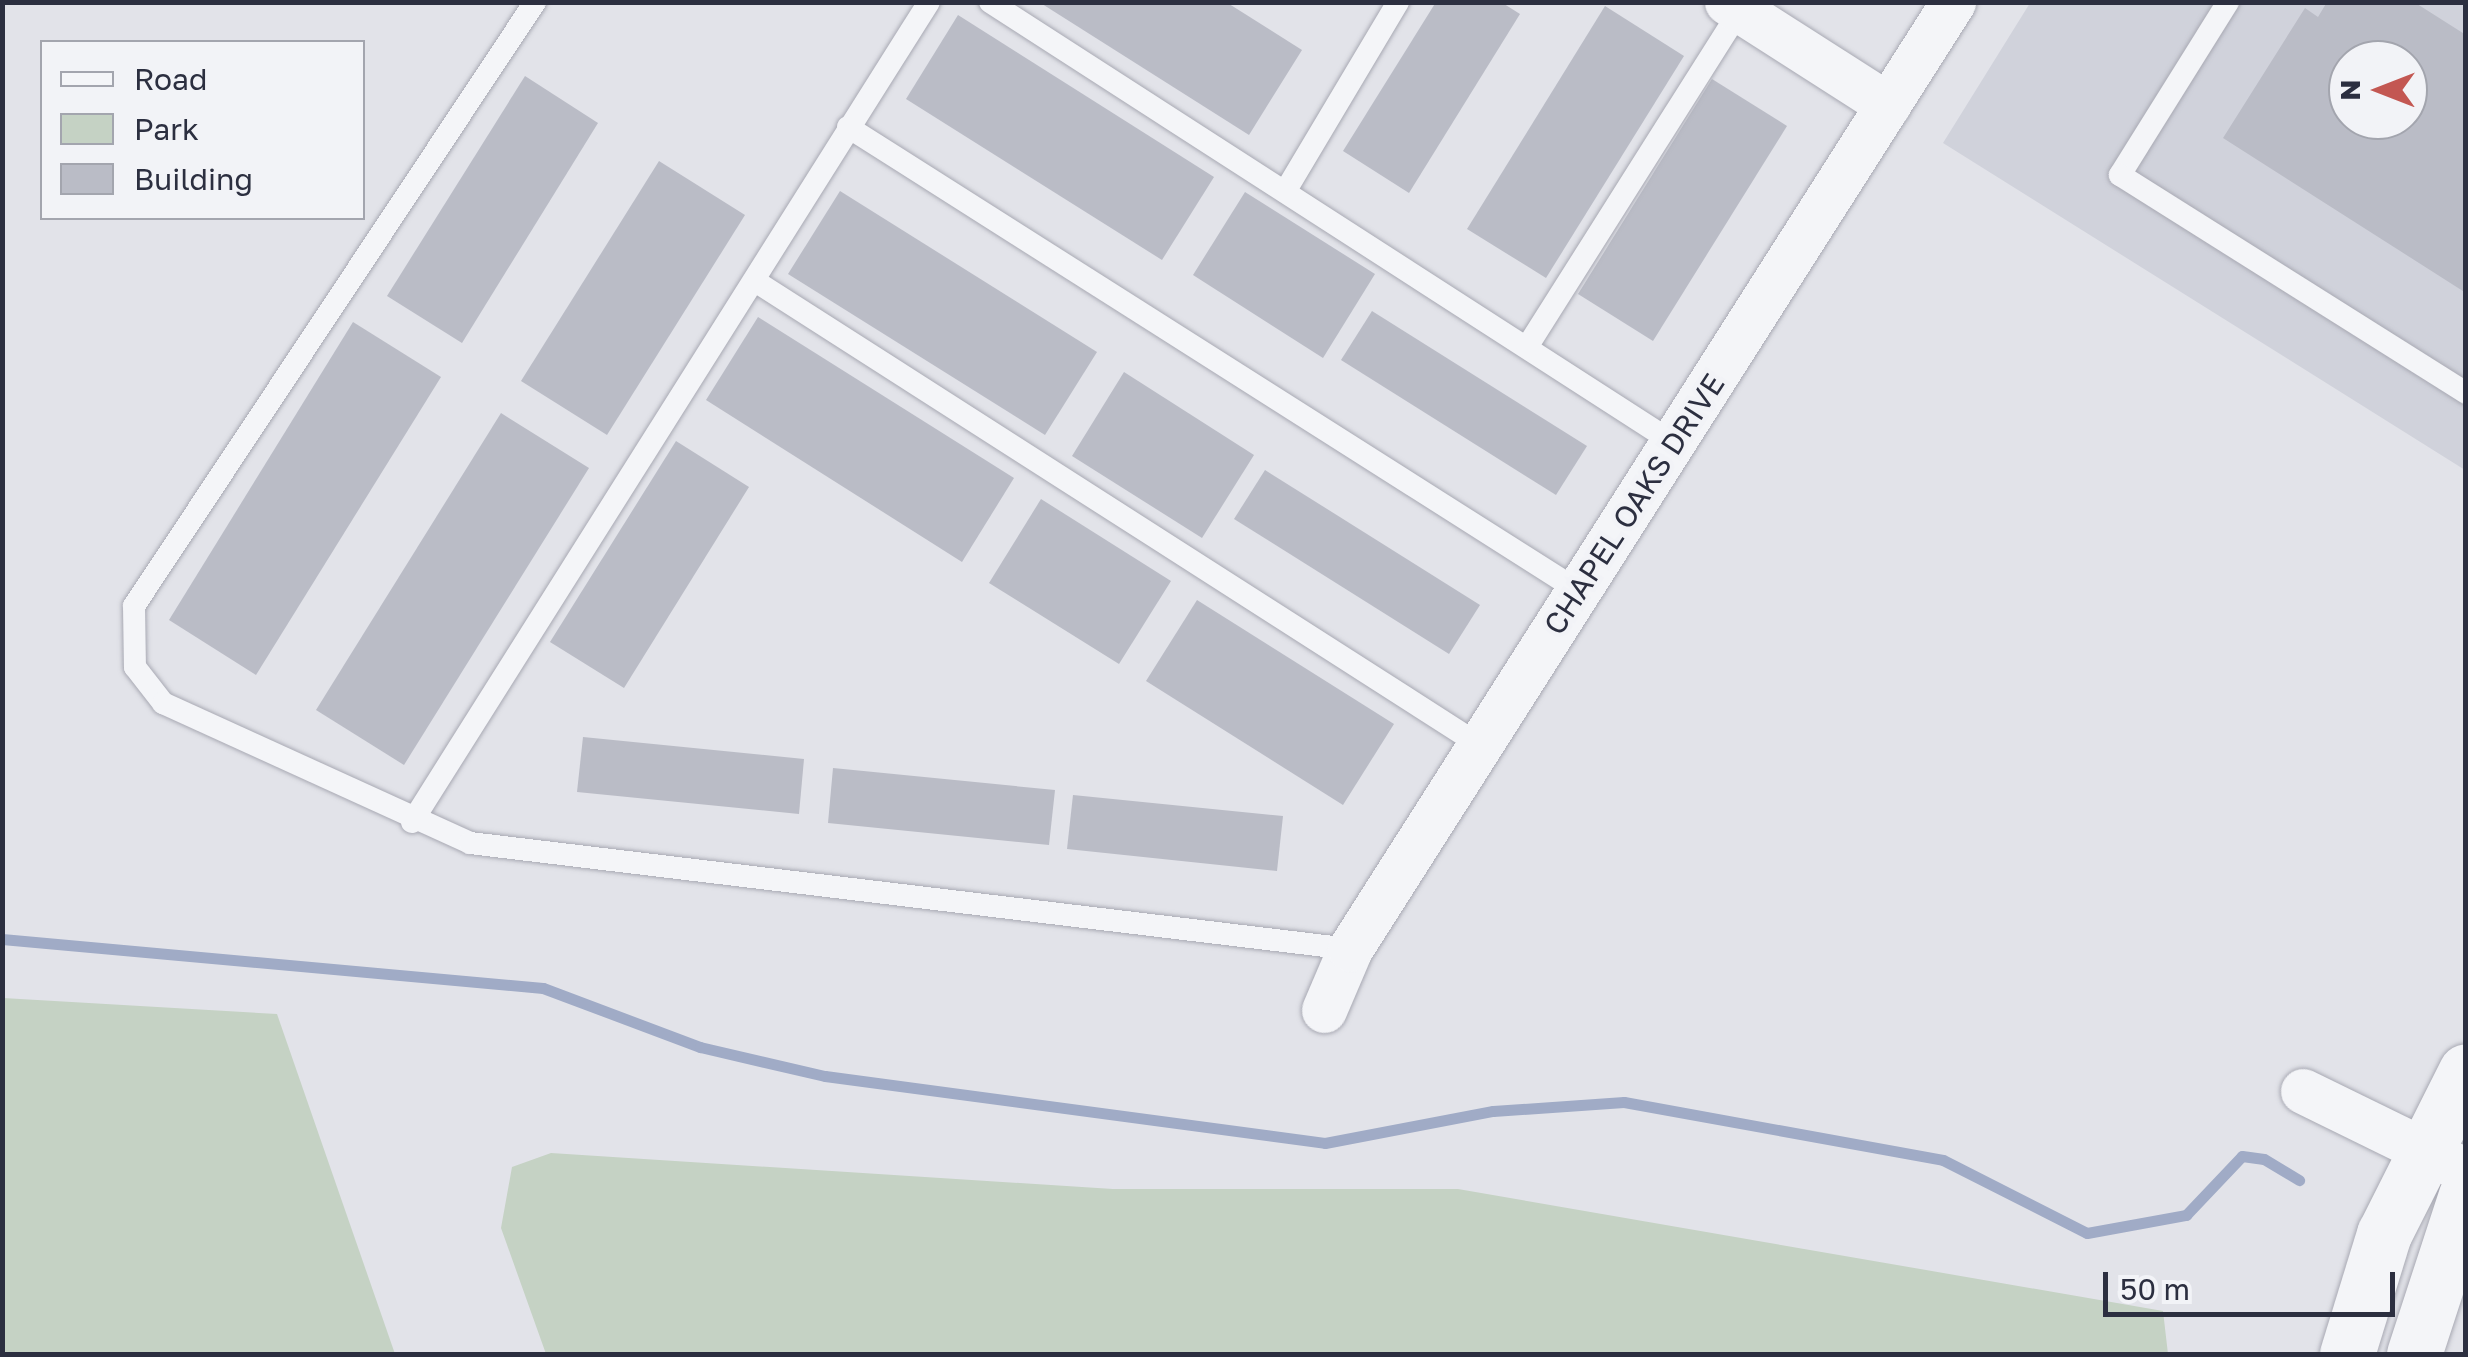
<!DOCTYPE html>
<html>
<head>
<meta charset="utf-8">
<style>
  body { margin:0 }
  #map { position:relative; width:2468px; height:1357px; overflow:hidden; background:#e2e3e9; font-family:"Golos Text",sans-serif }
  div>[style] { position:absolute }
  .built>* { inset:0; background:#d0d2db }
  .green>* { inset:0; background:#c5d2c4 }
  .stream>* { height:11px; margin:-5.5px; padding:0 5.5px; transform-origin:5.5px; border-radius:5.5px; background:#a0abc6 }
  .building>* { inset:0; background:#babcc6 }
  .roads { filter:drop-shadow(0 0 2px #a8a9b3) drop-shadow(0 0 2px #a8a9b3) }
  .service>* { height:22px; margin:-11px; padding:0 11px; transform-origin:11px; border-radius:11px; background:#f4f5f8 }
  .minor>* { height:45px; margin:-22.5px; padding:0 22.5px; transform-origin:22.5px; border-radius:22.5px; background:#f4f5f8 }
  .tertiary>* { height:55px; margin:-27.5px; padding:0 27.5px; transform-origin:27.5px; border-radius:27.5px; background:#f4f5f8 }
  span { translate:-50% -50%; white-space:nowrap; text-align:center; line-height:1.15; -webkit-text-stroke:9px #f2f3f7; paint-order:stroke }
  .street-label { font-size:30px; color:#2c2f40 }
  .frame { position:absolute; inset:0; border:5px solid #2c2f40; pointer-events:none }
  .legend { position:absolute; left:40px; top:40px; width:325px; height:180px; box-sizing:border-box; background:#f2f3f7; border:2px solid #a3a5ae; margin:0; padding:12px 18px; list-style:none; font-size:30px; color:#2c2f40 }
  .legend li { display:flex; align-items:center; gap:20px; height:50px }
  .legend b { width:50px; border:2px solid #a3a5ae }
  .north { position:absolute; left:2328px; top:40px; width:100px; height:100px; box-sizing:border-box; background:#f2f3f7; border:2px solid #a3a5ae; border-radius:50%; rotate:270deg; font-size:28px; font-weight:700; line-height:40px; text-align:center; color:#2c2f40 }
  .north::after { content:''; display:block; margin:auto; width:35px; height:45px; background:#c35752; clip-path:polygon(50% 0,100% 100%,50% 72%,0 100%) }
  .scale { position:absolute; left:2103px; top:1272px; width:292px; height:45px; box-sizing:border-box; border:5px solid #2c2f40; border-top:0; padding-left:12px; font-size:30px; line-height:35px; white-space:nowrap; color:#2c2f40; -webkit-text-stroke:8px #f2f3f7; paint-order:stroke }
</style>
</head>
<body>
<div id="map">
  <div class="built">
    <div style="clip-path:polygon(evenodd,2030px 3px,2465px 3px,2465px 470px,1943px 143px,2030px 3px,2348px 60px,2408px 60px,2408px 120px,2348px 120px,2348px 60px)"></div>
  </div>
  <div class="green">
    <div style="clip-path:polygon(3px 998px,277px 1014px,395px 1354px,3px 1354px)"></div>
    <div style="clip-path:polygon(551px 1153px,1113px 1189px,1458px 1189px,2163px 1311px,2168px 1354px,546px 1354px,501px 1228px,512px 1167px)"></div>
  </div>
  <div class="stream">
    <div style="left:2px;top:939px;width:543px;rotate:5.18deg"></div>
    <div style="left:543px;top:988px;width:168px;rotate:20.6deg"></div>
    <div style="left:700px;top:1047px;width:128px;rotate:13.1deg"></div>
    <div style="left:825px;top:1076px;width:504px;rotate:7.63deg"></div>
    <div style="left:1325px;top:1143px;width:171px;rotate:-10.8deg"></div>
    <div style="left:1493px;top:1111px;width:131px;rotate:-3.9deg"></div>
    <div style="left:1624px;top:1102px;width:324px;rotate:10.3deg"></div>
    <div style="left:1943px;top:1160px;width:161px;rotate:26.9deg"></div>
    <div style="left:2087px;top:1233px;width:101px;rotate:-10.3deg"></div>
    <div style="left:2186px;top:1215px;width:81px;rotate:-46.5deg"></div>
    <div style="left:2242px;top:1156px;width:22px;rotate:8deg"></div>
    <div style="left:2264px;top:1159px;width:41px;rotate:31deg"></div>
  </div>
  <div class="building">
    <div style="clip-path:polygon(1039px 2px,1226px 2px,1302px 50px,1249px 135px)"></div>
    <div style="clip-path:polygon(1436px 2px,1501px 2px,1520px 14px,1409px 193px,1343px 151px)"></div>
    <div style="clip-path:polygon(evenodd,2327px 2px,2414px 2px,2466px 35px,2466px 293px,2223px 138px,2305px 8px,2318px 17px,2327px 2px,2348px 60px,2408px 60px,2408px 120px,2348px 120px,2348px 60px)"></div>
    <div style="clip-path:polygon(1605px 6px,1684px 56px,1546px 278px,1467px 229px)"></div>
    <div style="clip-path:polygon(958px 15px,1214px 177px,1162px 260px,906px 99px)"></div>
    <div style="clip-path:polygon(525px 76px,598px 123px,462px 343px,387px 296px)"></div>
    <div style="clip-path:polygon(1712px 79px,1787px 126px,1653px 341px,1578px 294px)"></div>
    <div style="clip-path:polygon(659px 161px,745px 215px,607px 435px,521px 381px)"></div>
    <div style="clip-path:polygon(840px 191px,1097px 352px,1045px 435px,788px 274px)"></div>
    <div style="clip-path:polygon(1245px 192px,1375px 274px,1323px 358px,1193px 275px)"></div>
    <div style="clip-path:polygon(1372px 311px,1587px 446px,1556px 495px,1341px 360px)"></div>
    <div style="clip-path:polygon(758px 317px,1014px 478px,962px 562px,706px 400px)"></div>
    <div style="clip-path:polygon(353px 322px,441px 377px,256px 675px,169px 620px)"></div>
    <div style="clip-path:polygon(1124px 372px,1254px 455px,1202px 538px,1072px 456px)"></div>
    <div style="clip-path:polygon(501px 413px,589px 468px,404px 765px,316px 710px)"></div>
    <div style="clip-path:polygon(676px 441px,749px 487px,624px 688px,550px 642px)"></div>
    <div style="clip-path:polygon(1265px 470px,1480px 605px,1449px 654px,1234px 519px)"></div>
    <div style="clip-path:polygon(1041px 499px,1171px 581px,1119px 664px,989px 583px)"></div>
    <div style="clip-path:polygon(1197px 600px,1394px 724px,1343px 805px,1146px 681px)"></div>
    <div style="clip-path:polygon(583px 737px,804px 759px,799px 814px,577px 792px)"></div>
    <div style="clip-path:polygon(833px 768px,1055px 790px,1049px 845px,828px 823px)"></div>
    <div style="clip-path:polygon(1073px 795px,1283px 816px,1277px 871px,1067px 849px)"></div>
  </div>
  <div class="roads">
    <div class="service">
      <div style="left:535px;top:2px;width:725px;rotate:123.58deg"></div>
      <div style="left:134px;top:606px;width:61px;rotate:89.1deg"></div>
      <div style="left:135px;top:667px;width:46px;rotate:52.1deg"></div>
      <div style="left:163px;top:703px;width:337px;rotate:24.5deg"></div>
      <div style="left:470px;top:843px;width:886px;rotate:6.87deg"></div>
      <div style="left:990px;top:2px;width:814px;rotate:32.81deg"></div>
      <div style="left:2228px;top:2px;width:204px;rotate:122deg"></div>
      <div style="left:2120px;top:175px;width:409px;rotate:32.2deg"></div>
      <div style="left:848px;top:127px;width:866px;rotate:32.41deg"></div>
      <div style="left:1286px;top:190px;width:219px;rotate:-59.2deg"></div>
      <div style="left:755px;top:281px;width:859px;rotate:32.63deg"></div>
      <div style="left:1527px;top:347px;width:404px;rotate:-57.7deg"></div>
      <div style="left:412px;top:822px;width:969px;rotate:-57.77deg"></div>
    </div>
    <div class="minor">
      <div style="left:1727px;top:2px;width:191px;rotate:32.6deg"></div>
      <div style="left:1324px;top:1010px;width:66px;rotate:-66.9deg"></div>
      <div style="left:1350px;top:949px;width:1123px;rotate:-57.51deg"></div>
      <div style="left:2303px;top:1091px;width:182px;rotate:26.1deg"></div>
    </div>
    <div class="tertiary">
      <div style="left:2347px;top:1354px;width:126px;rotate:-72.9deg"></div>
      <div style="left:2384px;top:1234px;width:182px;rotate:-63.3deg"></div>
      <div style="left:2414px;top:1354px;width:167px;rotate:-71.9deg"></div>
    </div>
  </div>
  <div class="street-label">
    <span style="left:1634px;top:504px;rotate:-57deg">CHAPEL OAKS DRIVE</span>
  </div>
  <div class="frame"></div>
  <ul class="legend">
  <li><b style="height:12px;background:#f4f5f8"></b>Road</li>
  <li><b style="height:28px;background:#c5d2c4"></b>Park</li>
  <li><b style="height:28px;background:#babcc6"></b>Building</li>
  </ul>
  <div class="north">N</div>
  <div class="scale">50 m</div>
</div>
</body>
</html>
